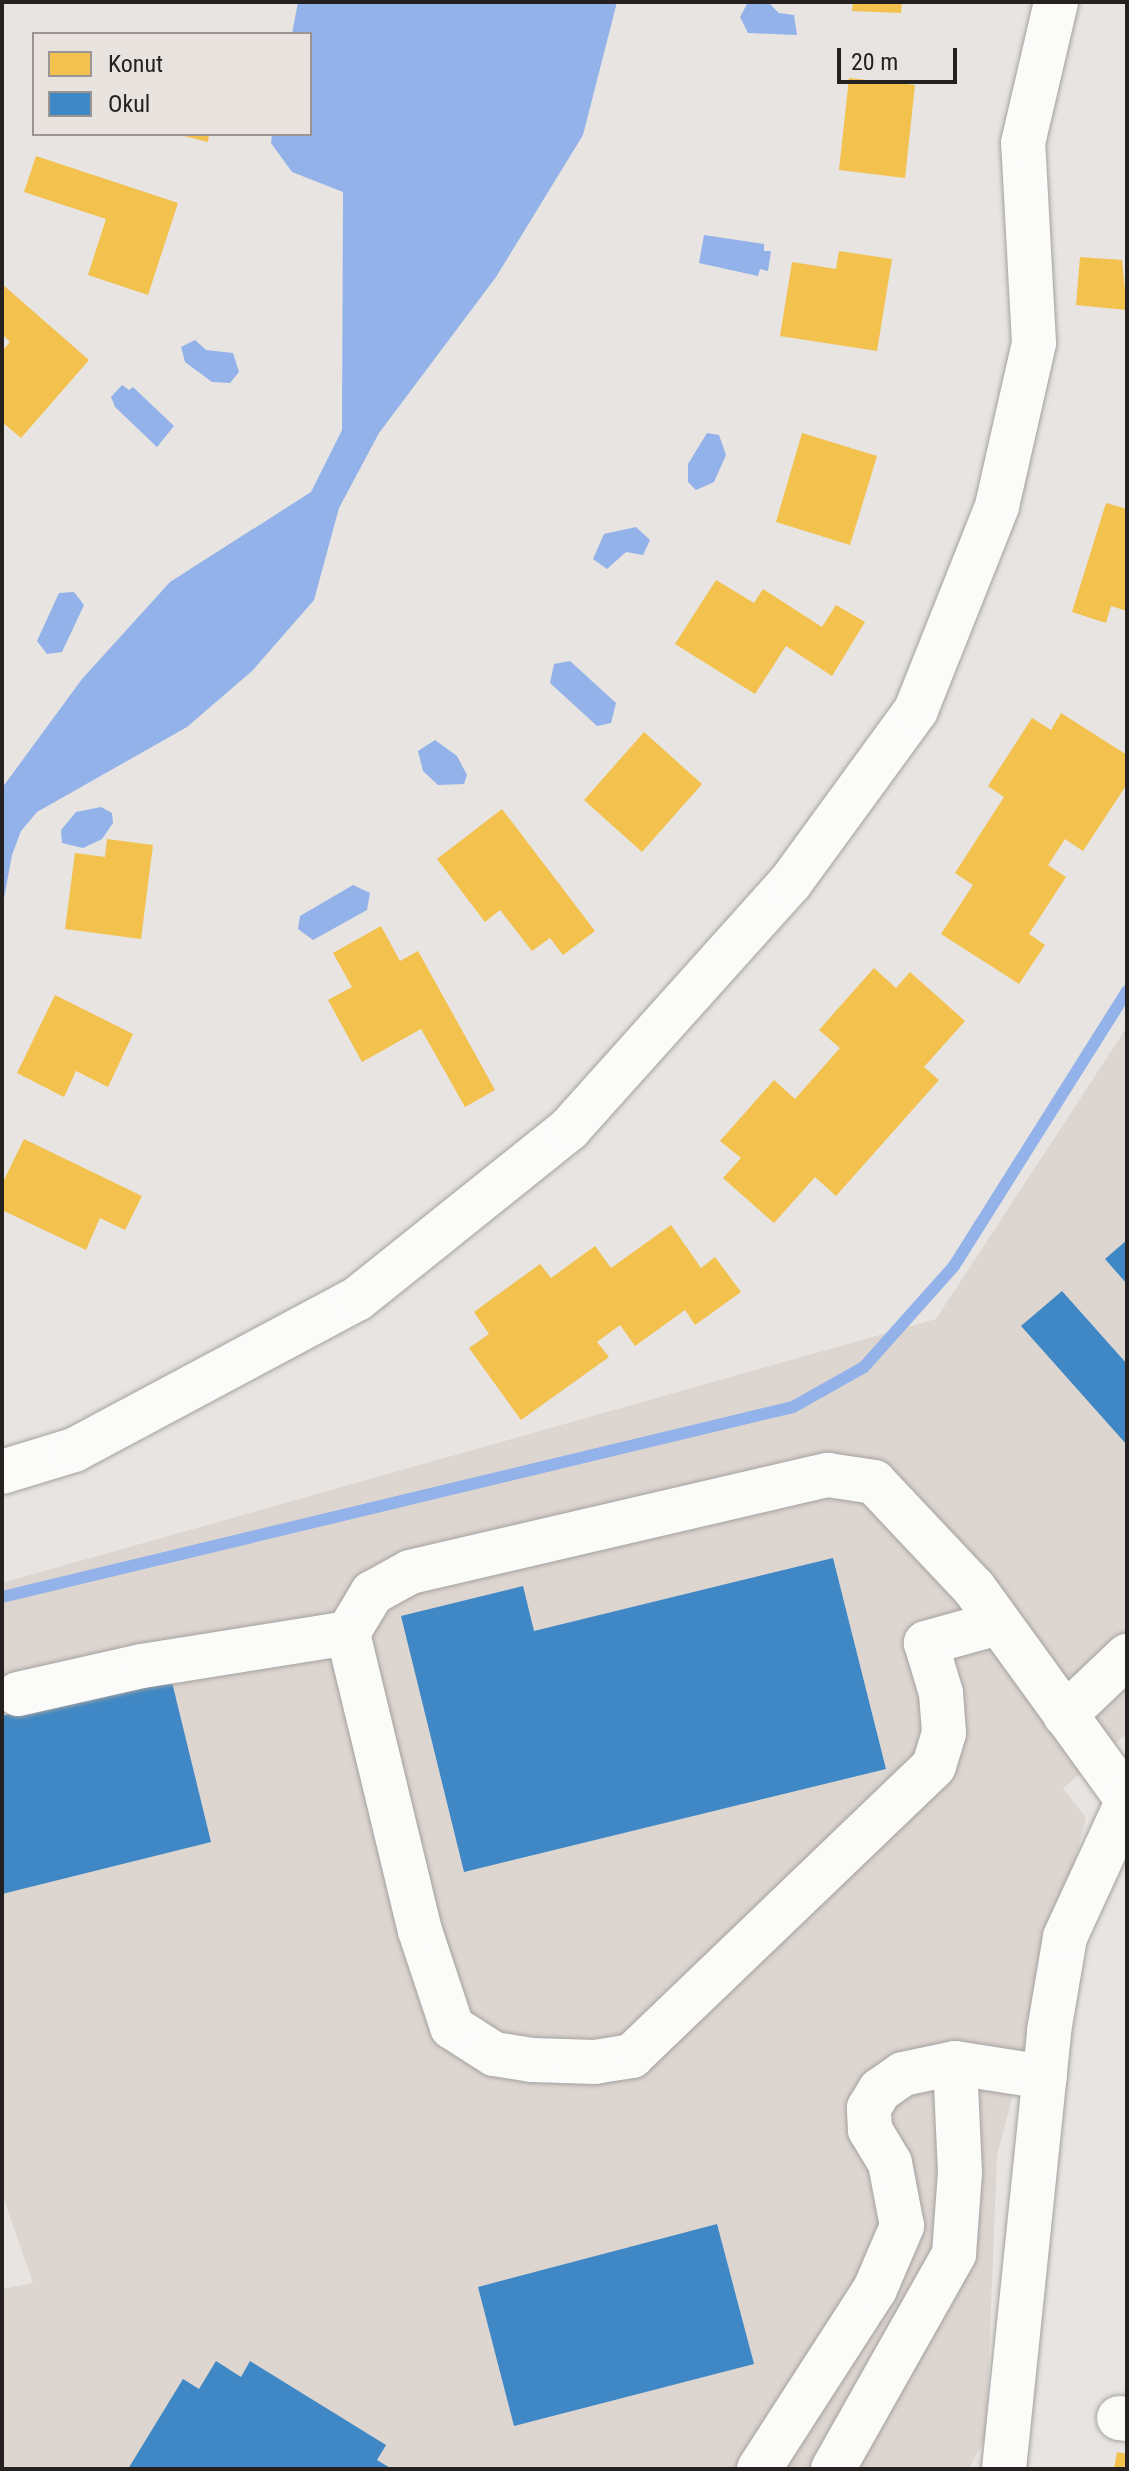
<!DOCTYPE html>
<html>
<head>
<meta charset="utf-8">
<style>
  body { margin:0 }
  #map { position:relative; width:1129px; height:2471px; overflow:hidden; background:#e7e4e1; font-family:"Roboto Condensed",sans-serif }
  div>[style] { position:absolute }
  .built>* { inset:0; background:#ddd5d0 }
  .water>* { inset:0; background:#92b2e9 }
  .homes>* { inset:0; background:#f2c14e }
  .schools>* { inset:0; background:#3f88c5 }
  .stream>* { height:12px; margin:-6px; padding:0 6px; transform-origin:6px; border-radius:6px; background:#92b2e9 }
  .roads { filter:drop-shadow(0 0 2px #a3a19f) drop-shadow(0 0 2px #a3a19f) }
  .minor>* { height:44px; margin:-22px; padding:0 22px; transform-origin:22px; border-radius:22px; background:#fbfbfa }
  span { translate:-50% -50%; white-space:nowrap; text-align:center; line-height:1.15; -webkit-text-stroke:8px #e9e3df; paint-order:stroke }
  .frame { position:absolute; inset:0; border:4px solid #242120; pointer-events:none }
  .legend { position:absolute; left:32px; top:32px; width:280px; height:104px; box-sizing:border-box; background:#e9e3df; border:2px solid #9a9593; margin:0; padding:10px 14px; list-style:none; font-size:24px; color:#242120 }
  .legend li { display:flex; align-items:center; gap:16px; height:40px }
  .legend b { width:40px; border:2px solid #9a9593 }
  .scale { position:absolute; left:837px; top:48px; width:120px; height:36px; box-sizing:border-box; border:4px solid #242120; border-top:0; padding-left:10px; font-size:24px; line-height:28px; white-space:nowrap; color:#242120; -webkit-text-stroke:6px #e9e3df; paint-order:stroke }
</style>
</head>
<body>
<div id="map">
  <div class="built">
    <div style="clip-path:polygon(1127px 1027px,1127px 1734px,1063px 1788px,1086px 1818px,997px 2155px,986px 2436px,969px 2469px,2px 2469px,2px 2289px,33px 2283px,2px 2194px,2px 1583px,936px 1319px)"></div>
  </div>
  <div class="water">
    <div style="clip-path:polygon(298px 2px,617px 2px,583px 135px,496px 277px,379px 433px,339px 508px,314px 600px,252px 671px,187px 727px,37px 812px,21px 831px,12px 855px,2px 909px,2px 788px,82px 679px,170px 582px,311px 492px,342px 430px,343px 192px,292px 172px,271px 143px,272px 134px,310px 134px,310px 34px,292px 34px)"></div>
    <div style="clip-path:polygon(748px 2px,768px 2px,779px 13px,794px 15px,797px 35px,748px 33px,740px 17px)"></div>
    <div style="clip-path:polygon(704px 235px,764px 244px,764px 251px,771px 251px,768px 271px,760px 269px,758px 276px,699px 263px)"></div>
    <div style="clip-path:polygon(195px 340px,206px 350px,233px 353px,239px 372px,230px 383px,212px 382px,185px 362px,181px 347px)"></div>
    <div style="clip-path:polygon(122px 385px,129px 390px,133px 387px,174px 426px,157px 447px,115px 407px,111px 397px)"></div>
    <div style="clip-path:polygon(707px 433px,719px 435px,726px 455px,714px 482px,696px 490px,688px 482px,688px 464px)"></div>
    <div style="clip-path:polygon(636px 527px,650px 540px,643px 555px,626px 552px,607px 569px,593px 559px,604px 534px)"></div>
    <div style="clip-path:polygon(74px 592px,84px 605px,62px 652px,47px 654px,37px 641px,59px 593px)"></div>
    <div style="clip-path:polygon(570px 661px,616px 703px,611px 723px,597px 726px,550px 683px,554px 664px)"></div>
    <div style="clip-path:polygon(435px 740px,457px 756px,467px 775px,464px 784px,438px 785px,423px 771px,418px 751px)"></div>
    <div style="clip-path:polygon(101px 807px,112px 813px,113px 823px,102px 839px,83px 848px,62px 843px,61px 830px,76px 812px)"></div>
    <div style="clip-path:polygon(353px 885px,370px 893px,367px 910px,313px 940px,298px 929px,300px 916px)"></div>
  </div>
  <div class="homes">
    <div style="clip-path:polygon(853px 2px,902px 2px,901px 13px,852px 11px)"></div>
    <div style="clip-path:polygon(849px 78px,915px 85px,905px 178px,839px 170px)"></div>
    <div style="clip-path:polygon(176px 134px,209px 134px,208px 142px)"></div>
    <div style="clip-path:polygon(36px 156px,178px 203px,148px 295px,88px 275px,106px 219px,24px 192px)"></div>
    <div style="clip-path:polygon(839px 251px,892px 259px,877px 351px,780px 336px,792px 262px,836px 269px)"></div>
    <div style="clip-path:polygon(1080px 257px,1122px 260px,1127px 310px,1076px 305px)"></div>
    <div style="clip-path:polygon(2px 284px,89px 360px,21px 438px,2px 422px,2px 351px,10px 342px,2px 334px)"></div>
    <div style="clip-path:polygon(802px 433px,877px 456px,850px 545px,776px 522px)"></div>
    <div style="clip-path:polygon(1106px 503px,1127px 509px,1127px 611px,1111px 606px,1106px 623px,1072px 612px)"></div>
    <div style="clip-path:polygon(716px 580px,754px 603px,763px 589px,822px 627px,836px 605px,865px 622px,832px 676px,786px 646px,755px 694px,675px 644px)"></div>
    <div style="clip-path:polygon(1061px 713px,1127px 755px,1127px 784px,1083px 851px,1065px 839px,1048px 865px,1066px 877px,1029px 934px,1045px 945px,1019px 984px,941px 934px,973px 885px,955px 873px,1004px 797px,988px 786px,1032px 718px,1051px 730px)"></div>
    <div style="clip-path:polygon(644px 732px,702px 784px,642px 852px,584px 800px)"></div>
    <div style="clip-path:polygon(502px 809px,595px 931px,563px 955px,550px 938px,532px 951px,500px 910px,485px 922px,437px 859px)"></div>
    <div style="clip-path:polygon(107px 839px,153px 845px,141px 939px,65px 929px,75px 853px,105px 857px)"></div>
    <div style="clip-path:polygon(381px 926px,400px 961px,418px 951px,495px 1090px,465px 1107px,421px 1029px,362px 1062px,328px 1000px,352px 987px,333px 953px)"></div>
    <div style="clip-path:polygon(874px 968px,896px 988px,910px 972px,965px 1021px,924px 1067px,939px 1080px,836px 1196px,815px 1177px,774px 1223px,723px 1178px,741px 1158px,720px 1141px,774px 1080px,795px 1099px,840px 1048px,819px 1030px)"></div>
    <div style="clip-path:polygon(55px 995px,133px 1034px,108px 1087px,76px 1071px,64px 1097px,17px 1073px)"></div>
    <div style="clip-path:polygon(24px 1139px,142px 1196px,125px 1230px,100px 1218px,86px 1250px,2px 1210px,2px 1184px)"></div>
    <div style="clip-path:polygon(671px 1225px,701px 1268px,715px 1257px,741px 1292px,695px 1325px,685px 1310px,635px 1346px,620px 1325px,597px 1342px,609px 1357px,521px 1420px,469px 1348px,489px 1334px,474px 1312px,540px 1264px,551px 1278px,595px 1246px,611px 1268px)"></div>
    <div style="clip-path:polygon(1117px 2452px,1127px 2454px,1127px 2469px,1114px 2469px)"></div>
  </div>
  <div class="schools">
    <div style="clip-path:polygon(1127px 1240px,1127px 1284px,1105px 1259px)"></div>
    <div style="clip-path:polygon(1062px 1291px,1127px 1364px,1127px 1445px,1021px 1326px)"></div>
    <div style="clip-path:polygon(833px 1558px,886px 1769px,464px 1872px,401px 1616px,523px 1586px,534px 1631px)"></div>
    <div style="clip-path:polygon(170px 1674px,211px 1842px,2px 1894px,2px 1716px)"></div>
    <div style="clip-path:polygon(717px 2224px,754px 2364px,514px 2426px,478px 2287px)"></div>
    <div style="clip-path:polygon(216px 2361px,241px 2377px,250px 2361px,386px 2445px,377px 2460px,392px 2469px,128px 2469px,183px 2379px,199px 2389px)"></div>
  </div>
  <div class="stream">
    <div style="left:2px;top:1597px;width:813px;rotate:-13.51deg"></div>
    <div style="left:793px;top:1407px;width:81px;rotate:-29.4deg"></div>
    <div style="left:864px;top:1367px;width:135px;rotate:-48.3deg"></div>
    <div style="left:954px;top:1266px;width:325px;rotate:-57.8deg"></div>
  </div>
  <div class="roads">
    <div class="minor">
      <div style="left:2px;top:1472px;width:75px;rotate:-17deg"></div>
      <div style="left:74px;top:1450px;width:321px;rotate:-28.1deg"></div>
      <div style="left:357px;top:1299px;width:272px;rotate:-38.7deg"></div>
      <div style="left:569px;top:1129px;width:331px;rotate:-48.1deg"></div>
      <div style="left:790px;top:883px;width:214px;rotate:-53.9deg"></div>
      <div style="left:916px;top:710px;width:219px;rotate:-68.3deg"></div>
      <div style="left:997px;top:506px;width:167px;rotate:-77.2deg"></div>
      <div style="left:1034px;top:343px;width:200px;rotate:-93.1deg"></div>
      <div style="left:1023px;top:143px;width:145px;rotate:-76.8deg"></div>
      <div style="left:998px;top:1623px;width:75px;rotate:164.5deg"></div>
      <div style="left:926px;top:1643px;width:52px;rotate:73.3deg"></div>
      <div style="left:941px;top:1693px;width:40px;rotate:85.7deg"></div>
      <div style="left:944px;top:1733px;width:34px;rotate:107deg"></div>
      <div style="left:934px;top:1766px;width:419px;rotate:136.2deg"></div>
      <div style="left:632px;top:2056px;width:36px;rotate:171deg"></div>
      <div style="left:596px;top:2062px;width:64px;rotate:-178.2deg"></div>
      <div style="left:532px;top:2060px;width:38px;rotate:-171deg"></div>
      <div style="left:494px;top:2054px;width:50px;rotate:-147.3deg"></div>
      <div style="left:452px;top:2027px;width:101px;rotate:-108.4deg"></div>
      <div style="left:420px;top:1931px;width:307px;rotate:-103.6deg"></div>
      <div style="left:348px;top:1633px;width:47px;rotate:-59deg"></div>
      <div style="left:372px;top:1593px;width:43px;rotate:-28.9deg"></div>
      <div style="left:410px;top:1572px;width:429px;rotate:-13.1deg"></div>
      <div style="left:828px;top:1475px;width:47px;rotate:8.7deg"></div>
      <div style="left:874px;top:1482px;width:146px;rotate:46.7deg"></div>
      <div style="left:974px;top:1588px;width:261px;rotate:54.1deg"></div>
      <div style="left:18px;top:1694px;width:127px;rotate:-12.7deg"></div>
      <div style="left:142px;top:1666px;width:209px;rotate:-9.1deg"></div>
      <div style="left:1065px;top:1715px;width:86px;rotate:-43.6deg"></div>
      <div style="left:1119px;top:2418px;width:8px;rotate:7deg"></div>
      <div style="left:759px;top:2469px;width:214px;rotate:-57.2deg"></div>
      <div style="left:875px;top:2289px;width:69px;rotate:-66.8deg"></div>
      <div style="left:902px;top:2226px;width:64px;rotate:-100.8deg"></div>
      <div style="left:890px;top:2163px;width:39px;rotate:-121deg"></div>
      <div style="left:870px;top:2130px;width:22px;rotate:-93deg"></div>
      <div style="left:869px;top:2108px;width:21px;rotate:-59deg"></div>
      <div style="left:880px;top:2090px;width:28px;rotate:-35deg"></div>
      <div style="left:903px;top:2074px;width:53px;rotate:-11.9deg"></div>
      <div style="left:833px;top:2469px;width:247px;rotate:-60.6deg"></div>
      <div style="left:954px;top:2254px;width:81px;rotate:-85.8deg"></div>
      <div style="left:960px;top:2173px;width:110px;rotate:-92.6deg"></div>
      <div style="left:955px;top:2063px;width:91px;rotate:8.8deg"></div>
      <div style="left:1004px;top:2469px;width:440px;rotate:-84.1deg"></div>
      <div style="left:1049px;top:2031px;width:95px;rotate:-80.3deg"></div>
      <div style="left:1065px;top:1937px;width:149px;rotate:-65.3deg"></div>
    </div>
  </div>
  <div class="frame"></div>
  <ul class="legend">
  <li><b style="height:22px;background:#f2c14e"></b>Konut</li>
  <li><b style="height:22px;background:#3f88c5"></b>Okul</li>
  </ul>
  <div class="scale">20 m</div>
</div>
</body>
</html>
